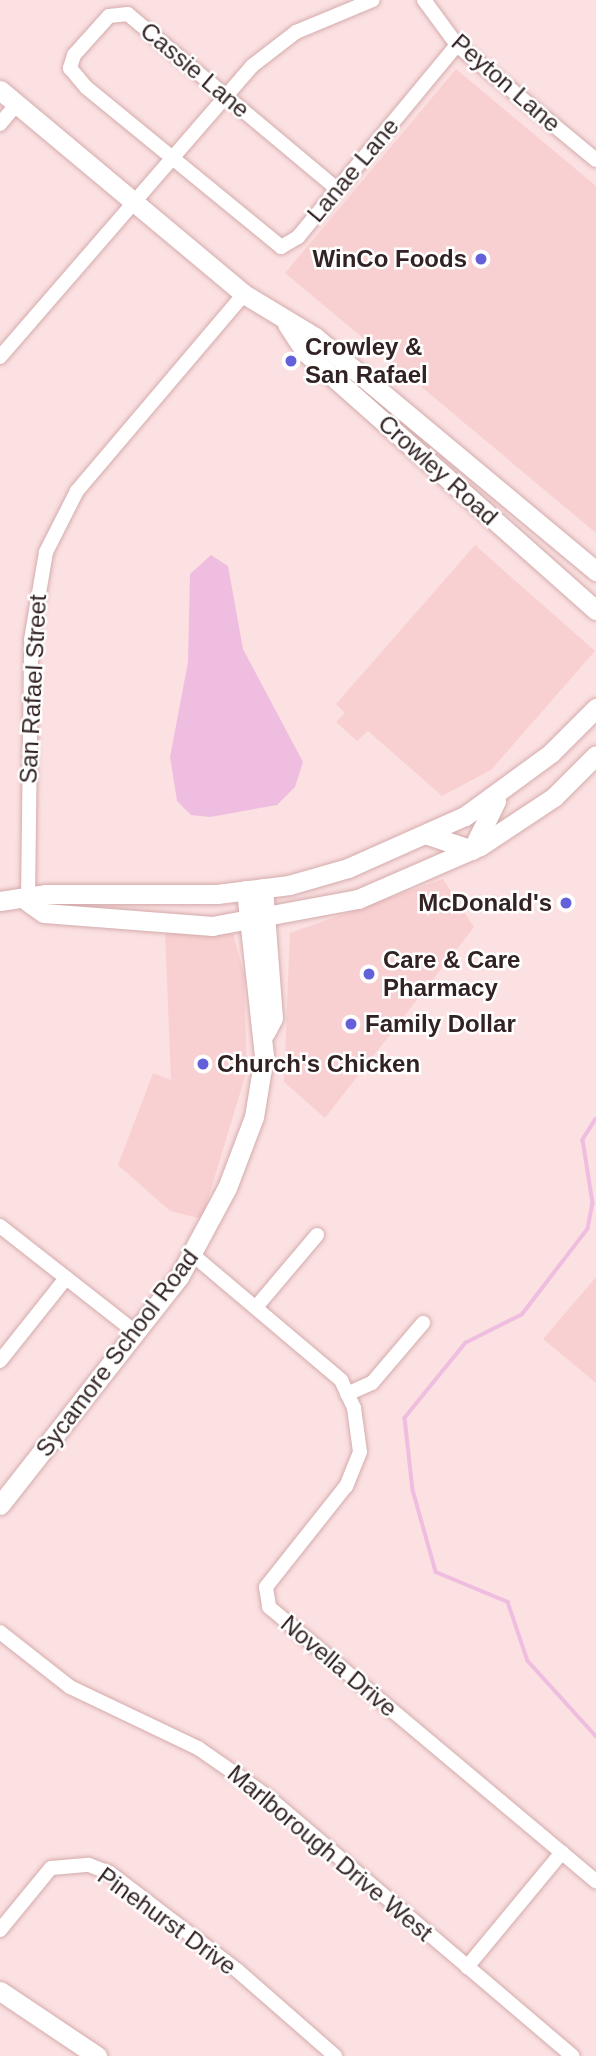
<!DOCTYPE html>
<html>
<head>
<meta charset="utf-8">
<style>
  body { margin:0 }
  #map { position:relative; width:596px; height:2056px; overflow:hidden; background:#fce1e2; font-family:Helvetica,sans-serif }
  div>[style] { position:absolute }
  .built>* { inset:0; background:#f9d0d1 }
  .water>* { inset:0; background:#efbde0 }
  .stream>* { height:3.5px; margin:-1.75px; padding:0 1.75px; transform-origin:1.75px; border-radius:1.75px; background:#efbde0 }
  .roads { filter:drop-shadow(0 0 2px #d4abac) drop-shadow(0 0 2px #d4abac) }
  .street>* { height:14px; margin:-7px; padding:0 7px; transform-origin:7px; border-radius:7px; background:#fff }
  .secondary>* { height:19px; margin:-9.5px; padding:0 9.5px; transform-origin:9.5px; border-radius:9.5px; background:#fff }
  .dots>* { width:19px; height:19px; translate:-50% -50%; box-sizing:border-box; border:4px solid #fff; border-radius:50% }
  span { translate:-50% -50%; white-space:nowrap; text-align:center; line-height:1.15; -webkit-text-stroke:5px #fff; paint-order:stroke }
  .street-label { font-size:24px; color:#322223 }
  .poi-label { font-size:24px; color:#322223; font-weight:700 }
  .right { translate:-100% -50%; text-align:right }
  .left { translate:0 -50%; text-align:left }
</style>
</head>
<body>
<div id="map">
  <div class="built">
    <div style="clip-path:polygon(456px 69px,596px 186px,596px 533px,285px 273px)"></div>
    <div style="clip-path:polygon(475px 545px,595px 651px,491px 770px,442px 796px,368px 731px,357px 741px,336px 722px,345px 713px,336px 704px)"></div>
    <div style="clip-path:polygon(443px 879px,474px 927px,325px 1118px,284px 1082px,290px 933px)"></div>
    <div style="clip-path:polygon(165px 933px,233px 934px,244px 974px,247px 1070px,202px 1219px,170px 1211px,118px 1165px,153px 1073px,171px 1080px)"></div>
    <div style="clip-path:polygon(596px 1277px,596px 1383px,543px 1339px)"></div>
  </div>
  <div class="water">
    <div style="clip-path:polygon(211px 555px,228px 566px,243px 649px,303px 762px,295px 787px,277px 805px,210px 817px,191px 815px,177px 801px,170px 757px,188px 662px,190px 574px)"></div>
  </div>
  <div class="stream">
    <div style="left:596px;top:1119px;width:25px;rotate:122deg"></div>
    <div style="left:583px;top:1140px;width:64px;rotate:81deg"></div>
    <div style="left:593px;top:1203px;width:26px;rotate:101deg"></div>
    <div style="left:588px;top:1229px;width:108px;rotate:127.5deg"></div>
    <div style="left:522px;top:1315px;width:63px;rotate:153.4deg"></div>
    <div style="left:466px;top:1343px;width:97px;rotate:129.1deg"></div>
    <div style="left:405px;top:1418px;width:72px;rotate:83.7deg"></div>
    <div style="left:413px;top:1490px;width:85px;rotate:74.3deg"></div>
    <div style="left:436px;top:1572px;width:78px;rotate:22.6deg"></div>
    <div style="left:508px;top:1602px;width:62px;rotate:71.3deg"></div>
    <div style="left:528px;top:1661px;width:101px;rotate:47.8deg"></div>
  </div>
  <div class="roads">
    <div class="street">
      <div style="left:424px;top:0;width:56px;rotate:53.7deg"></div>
      <div style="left:457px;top:45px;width:180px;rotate:39.6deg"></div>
      <div style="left:0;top:124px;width:26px;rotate:-50deg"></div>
      <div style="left:337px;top:189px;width:273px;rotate:-140.1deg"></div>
      <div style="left:128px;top:14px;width:19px;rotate:174deg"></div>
      <div style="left:109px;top:16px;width:52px;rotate:131.9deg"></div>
      <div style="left:74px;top:55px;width:14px;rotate:107deg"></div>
      <div style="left:70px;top:68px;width:26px;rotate:50deg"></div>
      <div style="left:87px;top:88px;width:251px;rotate:39.3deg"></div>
      <div style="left:281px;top:247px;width:20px;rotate:-30deg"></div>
      <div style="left:298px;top:237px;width:249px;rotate:-50.4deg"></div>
      <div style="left:0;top:357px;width:385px;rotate:-49.1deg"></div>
      <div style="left:252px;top:66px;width:56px;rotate:-37.7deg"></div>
      <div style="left:296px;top:32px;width:83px;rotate:-22.6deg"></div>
      <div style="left:28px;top:902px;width:262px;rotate:-89.3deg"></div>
      <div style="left:31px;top:640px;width:89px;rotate:-80.3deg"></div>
      <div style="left:46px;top:552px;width:68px;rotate:-63.1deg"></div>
      <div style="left:77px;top:491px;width:258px;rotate:-49.7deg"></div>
      <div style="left:0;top:1226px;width:172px;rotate:38.1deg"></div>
      <div style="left:193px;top:1255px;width:194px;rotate:40.2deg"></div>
      <div style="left:341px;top:1380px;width:31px;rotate:65deg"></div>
      <div style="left:354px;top:1408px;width:44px;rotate:82.2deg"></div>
      <div style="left:360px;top:1452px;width:37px;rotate:112deg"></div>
      <div style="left:346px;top:1486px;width:129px;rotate:128.4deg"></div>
      <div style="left:266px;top:1587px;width:20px;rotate:81deg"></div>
      <div style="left:269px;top:1607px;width:427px;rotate:40deg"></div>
      <div style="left:257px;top:1306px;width:93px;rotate:-49.8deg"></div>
      <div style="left:0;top:1361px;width:106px;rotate:-51.5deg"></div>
      <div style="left:347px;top:1394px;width:27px;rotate:-24deg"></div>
      <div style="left:372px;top:1383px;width:79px;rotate:-49.6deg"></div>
      <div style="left:0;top:1632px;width:89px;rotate:38.2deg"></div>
      <div style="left:70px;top:1687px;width:142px;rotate:25.5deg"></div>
      <div style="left:198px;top:1748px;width:84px;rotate:34.8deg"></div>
      <div style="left:267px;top:1796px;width:401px;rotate:40.4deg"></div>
      <div style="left:0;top:1930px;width:80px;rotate:-50.6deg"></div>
      <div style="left:51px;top:1868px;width:38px;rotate:-5deg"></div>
      <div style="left:89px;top:1865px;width:22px;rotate:21deg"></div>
      <div style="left:110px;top:1873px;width:161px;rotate:37.4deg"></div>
      <div style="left:238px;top:1971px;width:129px;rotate:41.2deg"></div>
      <div style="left:467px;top:1967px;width:149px;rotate:-50.4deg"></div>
    </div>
    <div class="secondary">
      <div style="left:0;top:90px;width:318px;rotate:39.9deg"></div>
      <div style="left:244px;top:294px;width:83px;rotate:31.2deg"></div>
      <div style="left:315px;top:337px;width:366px;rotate:39.8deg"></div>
      <div style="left:287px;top:324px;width:33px;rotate:57deg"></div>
      <div style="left:305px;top:352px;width:389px;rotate:41.6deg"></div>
      <div style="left:428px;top:835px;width:46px;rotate:18.8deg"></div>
      <div style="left:472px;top:850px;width:55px;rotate:-63.9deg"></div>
      <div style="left:263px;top:888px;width:130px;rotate:85.6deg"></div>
      <div style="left:273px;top:1018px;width:17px;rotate:118deg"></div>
      <div style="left:0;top:901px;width:47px;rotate:-8.7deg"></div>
      <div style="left:46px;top:894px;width:171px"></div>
      <div style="left:217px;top:894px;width:73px;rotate:-7.1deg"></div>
      <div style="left:289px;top:885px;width:61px;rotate:-16.1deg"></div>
      <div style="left:348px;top:868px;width:128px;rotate:-24deg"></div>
      <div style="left:465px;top:816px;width:107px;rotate:-36.2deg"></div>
      <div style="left:551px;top:753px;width:64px;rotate:-45deg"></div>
      <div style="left:28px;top:902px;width:19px;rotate:35deg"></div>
      <div style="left:44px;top:913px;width:169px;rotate:4.4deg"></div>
      <div style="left:212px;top:926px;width:148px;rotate:-10.5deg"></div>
      <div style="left:358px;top:899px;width:133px;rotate:-23.5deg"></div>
      <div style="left:480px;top:846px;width:89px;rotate:-33.5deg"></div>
      <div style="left:554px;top:797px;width:59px;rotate:-45deg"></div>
      <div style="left:0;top:1505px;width:290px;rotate:-51.9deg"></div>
      <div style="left:179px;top:1277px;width:101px;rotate:-61.7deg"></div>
      <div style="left:227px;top:1188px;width:76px;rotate:-69.2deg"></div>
      <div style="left:254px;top:1117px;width:62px;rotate:-80.7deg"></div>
      <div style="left:264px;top:1056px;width:167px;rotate:-96.2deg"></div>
      <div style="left:0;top:1991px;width:117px;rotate:33.8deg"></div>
    </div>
  </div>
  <div class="dots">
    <div style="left:481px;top:259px;background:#6360d9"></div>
    <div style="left:291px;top:361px;background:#6360d9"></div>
    <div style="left:566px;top:903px;background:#6360d9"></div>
    <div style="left:369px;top:974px;background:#6360d9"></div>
    <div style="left:351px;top:1024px;background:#6360d9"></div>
    <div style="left:203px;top:1064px;background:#6360d9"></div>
  </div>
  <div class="street-label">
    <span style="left:195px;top:70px;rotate:40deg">Cassie Lane</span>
    <span style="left:506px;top:83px;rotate:41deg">Peyton Lane</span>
    <span style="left:353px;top:170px;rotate:-50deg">Lanae Lane</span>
    <span style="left:438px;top:470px;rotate:42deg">Crowley Road</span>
    <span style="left:33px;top:689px;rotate:-87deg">San Rafael Street</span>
    <span style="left:117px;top:1353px;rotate:-53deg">Sycamore School Road</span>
    <span style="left:339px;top:1666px;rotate:40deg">Novella Drive</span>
    <span style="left:330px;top:1853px;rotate:40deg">Marlborough Drive West</span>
    <span style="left:167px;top:1921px;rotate:36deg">Pinehurst Drive</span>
  </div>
  <div class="poi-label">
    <span class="right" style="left:467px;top:259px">WinCo Foods</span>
    <span class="left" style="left:305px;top:361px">Crowley &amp;<br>San Rafael</span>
    <span class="right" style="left:552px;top:903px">McDonald's</span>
    <span class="left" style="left:383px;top:974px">Care &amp; Care<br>Pharmacy</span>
    <span class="left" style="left:365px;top:1024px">Family Dollar</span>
    <span class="left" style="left:217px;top:1064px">Church's Chicken</span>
  </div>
</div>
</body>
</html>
